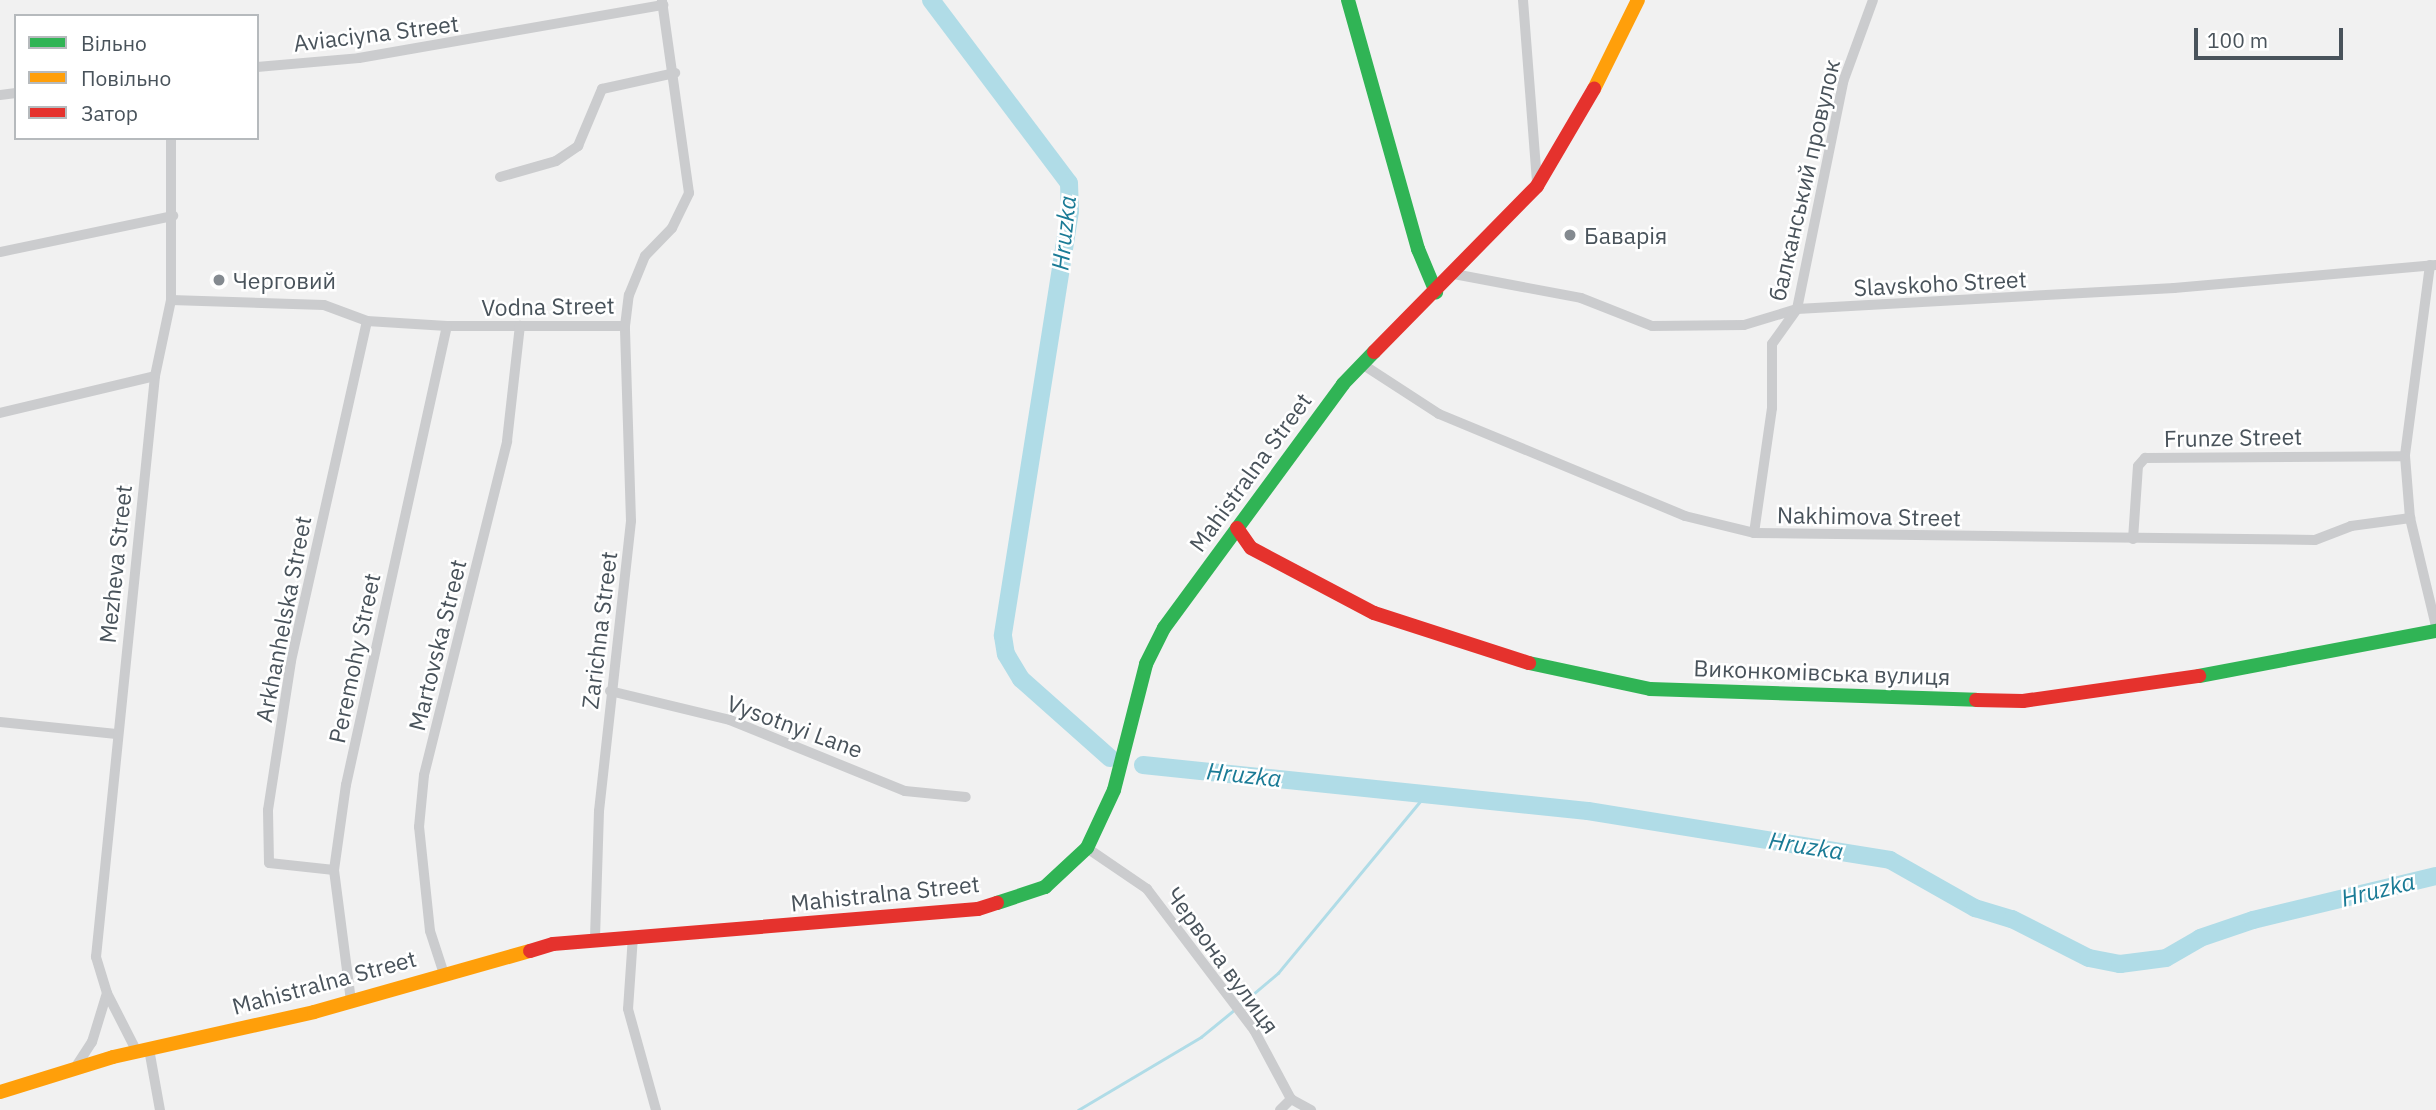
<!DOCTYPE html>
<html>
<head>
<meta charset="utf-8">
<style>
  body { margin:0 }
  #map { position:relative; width:2436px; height:1110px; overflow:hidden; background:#f1f1f1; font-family:"IBM Plex Sans",sans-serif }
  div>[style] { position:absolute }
  .stream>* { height:2.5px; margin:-1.25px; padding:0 1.25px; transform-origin:1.25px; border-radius:1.25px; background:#b0dce7 }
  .river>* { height:18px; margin:-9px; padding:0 9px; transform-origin:9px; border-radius:9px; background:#b0dce7 }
  .street>* { height:10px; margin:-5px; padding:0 5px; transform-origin:5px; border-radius:5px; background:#cbccce }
  .fast>* { height:14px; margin:-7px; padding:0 7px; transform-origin:7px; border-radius:7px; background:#30b455 }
  .slow>* { height:14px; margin:-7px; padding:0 7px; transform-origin:7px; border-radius:7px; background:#ff9f0a }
  .jam>* { height:14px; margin:-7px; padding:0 7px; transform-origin:7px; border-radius:7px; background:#e5322d }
  .dots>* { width:19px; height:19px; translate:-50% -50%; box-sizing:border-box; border:4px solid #fff; border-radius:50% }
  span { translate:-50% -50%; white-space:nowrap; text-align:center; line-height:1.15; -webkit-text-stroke:5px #fff; paint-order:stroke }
  .street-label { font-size:23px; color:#49535b }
  .poi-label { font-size:23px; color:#49535b }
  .left { translate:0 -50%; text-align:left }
  .water-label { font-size:24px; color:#1a7b96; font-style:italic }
  .legend { position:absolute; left:14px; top:14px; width:245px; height:126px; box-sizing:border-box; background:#fff; border:2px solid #b6babd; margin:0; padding:9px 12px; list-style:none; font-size:21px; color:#49535b }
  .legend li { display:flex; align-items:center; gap:14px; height:35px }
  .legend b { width:35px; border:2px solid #b6babd }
  .scale { position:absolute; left:2194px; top:28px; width:149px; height:32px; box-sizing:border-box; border:4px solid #49535b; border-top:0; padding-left:9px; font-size:21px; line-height:24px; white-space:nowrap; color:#49535b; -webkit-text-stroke:5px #fff; paint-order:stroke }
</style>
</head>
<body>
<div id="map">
  <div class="stream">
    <div style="left:1239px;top:1006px;width:51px;rotate:-40.2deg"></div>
    <div style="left:1278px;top:973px;width:234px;rotate:-50.4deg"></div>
    <div style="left:1078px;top:1110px;width:143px;rotate:-30.7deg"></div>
    <div style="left:1201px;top:1037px;width:43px;rotate:-39.3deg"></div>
  </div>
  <div class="river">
    <div style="left:931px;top:0;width:229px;rotate:53deg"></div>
    <div style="left:1069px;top:183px;width:28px;rotate:88deg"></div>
    <div style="left:1070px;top:211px;width:430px;rotate:99deg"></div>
    <div style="left:1003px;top:636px;width:18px;rotate:81deg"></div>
    <div style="left:1006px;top:654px;width:29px;rotate:59deg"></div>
    <div style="left:1021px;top:679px;width:119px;rotate:41.6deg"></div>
    <div style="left:1143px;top:765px;width:447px;rotate:5.9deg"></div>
    <div style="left:1588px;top:811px;width:306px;rotate:9.2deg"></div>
    <div style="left:1890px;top:860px;width:98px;rotate:29.5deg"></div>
    <div style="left:1975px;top:908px;width:39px;rotate:17deg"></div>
    <div style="left:2012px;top:919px;width:86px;rotate:26.9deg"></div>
    <div style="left:2089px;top:958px;width:32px;rotate:11deg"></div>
    <div style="left:2120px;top:964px;width:46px;rotate:-7.4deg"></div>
    <div style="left:2166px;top:958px;width:39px;rotate:-30deg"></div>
    <div style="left:2200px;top:938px;width:56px;rotate:-18.8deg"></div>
    <div style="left:2253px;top:920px;width:188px;rotate:-13.5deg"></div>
  </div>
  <div class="street">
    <div style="left:1523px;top:0;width:185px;rotate:85.6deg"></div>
    <div style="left:257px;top:67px;width:102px;rotate:-5deg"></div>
    <div style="left:359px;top:58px;width:309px;rotate:-9.9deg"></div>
    <div style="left:0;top:95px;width:16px;rotate:-7deg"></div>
    <div style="left:500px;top:177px;width:58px;rotate:-15.9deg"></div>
    <div style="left:556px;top:161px;width:27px;rotate:-34deg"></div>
    <div style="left:578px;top:146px;width:62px;rotate:-67.2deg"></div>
    <div style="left:602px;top:89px;width:75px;rotate:-12.4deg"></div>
    <div style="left:0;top:252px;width:177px;rotate:-11.8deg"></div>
    <div style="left:2430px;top:265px;width:193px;rotate:97.5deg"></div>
    <div style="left:2405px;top:456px;width:62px;rotate:85.4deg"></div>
    <div style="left:2410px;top:518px;width:111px;rotate:76.5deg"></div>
    <div style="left:1454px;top:274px;width:129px;rotate:10.7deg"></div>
    <div style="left:1581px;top:298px;width:76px;rotate:21.5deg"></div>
    <div style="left:1652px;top:326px;width:92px;rotate:-0.6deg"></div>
    <div style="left:1744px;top:325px;width:55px;rotate:-16.8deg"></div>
    <div style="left:1797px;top:309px;width:378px;rotate:-3.2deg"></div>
    <div style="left:2174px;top:288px;width:263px;rotate:-5deg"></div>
    <div style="left:171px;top:300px;width:153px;rotate:1.9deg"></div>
    <div style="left:324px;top:305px;width:46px;rotate:20.4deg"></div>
    <div style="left:367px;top:321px;width:80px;rotate:3.6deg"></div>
    <div style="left:447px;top:326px;width:178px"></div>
    <div style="left:1362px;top:364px;width:92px;rotate:33deg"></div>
    <div style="left:1439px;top:414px;width:266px;rotate:22.5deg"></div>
    <div style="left:1685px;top:516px;width:71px;rotate:13.8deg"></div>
    <div style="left:1754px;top:533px;width:561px;rotate:0.71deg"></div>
    <div style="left:2315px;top:540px;width:39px;rotate:-21deg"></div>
    <div style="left:2351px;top:526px;width:60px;rotate:-7.7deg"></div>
    <div style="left:0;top:413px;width:159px;rotate:-13.4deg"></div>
    <div style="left:1754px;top:533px;width:126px;rotate:-81.8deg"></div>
    <div style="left:1772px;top:408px;width:64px;rotate:-90deg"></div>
    <div style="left:1772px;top:344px;width:43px;rotate:-54.5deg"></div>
    <div style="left:1797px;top:309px;width:232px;rotate:-78.5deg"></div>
    <div style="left:1843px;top:82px;width:87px;rotate:-69.9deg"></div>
    <div style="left:2133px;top:539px;width:73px;rotate:-86.1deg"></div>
    <div style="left:2138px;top:466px;width:11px;rotate:-49deg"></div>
    <div style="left:2145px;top:458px;width:260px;rotate:-0.4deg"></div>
    <div style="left:610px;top:691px;width:123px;rotate:13.6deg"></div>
    <div style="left:730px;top:720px;width:189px;rotate:22.1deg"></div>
    <div style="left:905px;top:791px;width:61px;rotate:5.6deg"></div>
    <div style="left:0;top:722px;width:117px;rotate:5.9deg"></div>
    <div style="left:1087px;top:848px;width:73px;rotate:34.3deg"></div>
    <div style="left:1147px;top:889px;width:177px;rotate:52.8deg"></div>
    <div style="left:1254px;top:1030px;width:78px;rotate:61.8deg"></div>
    <div style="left:1291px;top:1099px;width:23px;rotate:29deg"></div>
    <div style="left:334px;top:870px;width:65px;rotate:-173.9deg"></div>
    <div style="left:269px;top:863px;width:53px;rotate:-91.1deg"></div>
    <div style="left:268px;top:810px;width:151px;rotate:-81.2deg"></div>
    <div style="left:291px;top:661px;width:348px;rotate:-77.4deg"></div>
    <div style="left:633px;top:936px;width:73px;rotate:93.9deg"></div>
    <div style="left:628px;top:1009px;width:105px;rotate:74.5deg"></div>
    <div style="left:595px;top:938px;width:127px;rotate:-88.2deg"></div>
    <div style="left:599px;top:811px;width:292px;rotate:-83.7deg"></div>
    <div style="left:631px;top:521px;width:195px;rotate:-91.8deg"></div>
    <div style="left:625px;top:326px;width:31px;rotate:-83deg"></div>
    <div style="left:629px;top:295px;width:42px;rotate:-67.7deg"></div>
    <div style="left:645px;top:256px;width:39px;rotate:-46deg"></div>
    <div style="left:672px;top:228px;width:39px;rotate:-64deg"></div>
    <div style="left:689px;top:193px;width:195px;rotate:-98deg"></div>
    <div style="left:444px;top:974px;width:45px;rotate:-108deg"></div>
    <div style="left:430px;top:931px;width:105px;rotate:-96deg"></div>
    <div style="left:419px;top:827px;width:52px;rotate:-84.5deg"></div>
    <div style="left:424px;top:775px;width:344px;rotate:-76deg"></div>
    <div style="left:507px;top:441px;width:116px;rotate:-83.6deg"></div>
    <div style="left:351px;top:1001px;width:132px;rotate:-97.4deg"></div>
    <div style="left:334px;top:870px;width:86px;rotate:-82deg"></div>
    <div style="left:346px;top:785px;width:470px;rotate:-77.6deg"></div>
    <div style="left:149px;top:1049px;width:62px;rotate:79.8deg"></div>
    <div style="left:137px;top:1052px;width:66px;rotate:-117deg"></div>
    <div style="left:107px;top:993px;width:38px;rotate:-107deg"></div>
    <div style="left:96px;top:957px;width:584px;rotate:-84.2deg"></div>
    <div style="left:155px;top:376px;width:78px;rotate:-78.1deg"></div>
    <div style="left:171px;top:300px;width:162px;rotate:-90deg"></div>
    <div style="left:75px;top:1068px;width:31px;rotate:-57deg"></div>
    <div style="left:92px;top:1042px;width:51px;rotate:-73deg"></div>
    <div style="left:1280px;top:1110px;width:16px;rotate:-45deg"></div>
  </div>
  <div class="fast">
    <div style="left:1348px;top:0;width:259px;rotate:74.3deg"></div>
    <div style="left:1418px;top:249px;width:47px;rotate:67.3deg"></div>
    <div style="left:1529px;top:663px;width:124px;rotate:12.1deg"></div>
    <div style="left:1650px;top:689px;width:326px;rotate:1.9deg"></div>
    <div style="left:2199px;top:676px;width:241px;rotate:-10.8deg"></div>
    <div style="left:997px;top:903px;width:51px;rotate:-18.4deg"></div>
    <div style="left:1045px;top:887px;width:57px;rotate:-42.9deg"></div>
    <div style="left:1087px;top:848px;width:64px;rotate:-65deg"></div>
    <div style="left:1114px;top:790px;width:130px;rotate:-75.7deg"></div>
    <div style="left:1146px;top:664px;width:40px;rotate:-63.4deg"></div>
    <div style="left:1164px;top:628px;width:303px;rotate:-53.7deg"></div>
    <div style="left:1343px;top:384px;width:45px;rotate:-45.9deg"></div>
  </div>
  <div class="slow">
    <div style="left:1594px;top:89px;width:99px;rotate:-63.7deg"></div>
    <div style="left:0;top:1092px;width:118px;rotate:-17.2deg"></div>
    <div style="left:113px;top:1057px;width:206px;rotate:-12.6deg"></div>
    <div style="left:314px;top:1012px;width:224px;rotate:-15.8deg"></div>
  </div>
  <div class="jam">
    <div style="left:1374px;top:352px;width:233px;rotate:-45.5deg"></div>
    <div style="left:1537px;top:186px;width:113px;rotate:-59.6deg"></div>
    <div style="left:1237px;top:528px;width:24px;rotate:55deg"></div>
    <div style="left:1251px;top:548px;width:139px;rotate:27.9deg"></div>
    <div style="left:1374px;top:613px;width:163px;rotate:17.9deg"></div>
    <div style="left:1976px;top:700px;width:47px;rotate:1.2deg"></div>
    <div style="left:2023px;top:701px;width:178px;rotate:-8.1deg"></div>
    <div style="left:530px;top:951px;width:24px;rotate:-17deg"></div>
    <div style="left:553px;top:944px;width:426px;rotate:-4.7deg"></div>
    <div style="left:978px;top:909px;width:20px;rotate:-18deg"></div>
  </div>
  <div class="dots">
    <div style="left:1570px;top:235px;background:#848a90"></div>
    <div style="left:219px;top:280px;background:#848a90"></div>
  </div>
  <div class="street-label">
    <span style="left:376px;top:33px;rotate:-7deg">Aviaciyna Street</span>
    <span style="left:1804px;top:180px;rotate:-77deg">балканський провулок</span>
    <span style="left:1940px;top:283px;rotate:-3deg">Slavskoho Street</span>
    <span style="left:548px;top:306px;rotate:-1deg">Vodna Street</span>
    <span style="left:2233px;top:437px;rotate:-1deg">Frunze Street</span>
    <span style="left:1250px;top:472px;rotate:-54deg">Mahistralna Street</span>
    <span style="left:1869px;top:516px;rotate:1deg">Nakhimova Street</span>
    <span style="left:115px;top:564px;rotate:-84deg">Mezheva Street</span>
    <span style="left:283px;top:619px;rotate:-79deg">Arkhanhelska Street</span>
    <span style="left:599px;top:630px;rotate:-83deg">Zarichna Street</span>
    <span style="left:437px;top:645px;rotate:-76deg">Martovska Street</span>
    <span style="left:354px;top:658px;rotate:-78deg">Peremohy Street</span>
    <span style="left:1822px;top:672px;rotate:2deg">Виконкомівська вулиця</span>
    <span style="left:795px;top:726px;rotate:20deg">Vysotnyi Lane</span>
    <span style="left:885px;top:893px;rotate:-6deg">Mahistralna Street</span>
    <span style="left:1223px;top:960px;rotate:54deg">Червона вулиця</span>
    <span style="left:324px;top:982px;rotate:-15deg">Mahistralna Street</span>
  </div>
  <div class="poi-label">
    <span class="left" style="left:1584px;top:235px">Баварія</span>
    <span class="left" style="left:233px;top:280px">Черговий</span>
  </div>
  <div class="water-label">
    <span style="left:1064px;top:233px;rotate:-84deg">Hruzka</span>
    <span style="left:1244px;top:775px;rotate:6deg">Hruzka</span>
    <span style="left:1806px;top:846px;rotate:9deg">Hruzka</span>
    <span style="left:2378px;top:890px;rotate:-14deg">Hruzka</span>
  </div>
  <ul class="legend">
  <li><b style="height:9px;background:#30b455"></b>Вільно</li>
  <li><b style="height:9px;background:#ff9f0a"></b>Повільно</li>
  <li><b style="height:9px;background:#e5322d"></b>Затор</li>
  </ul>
  <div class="scale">100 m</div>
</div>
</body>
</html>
